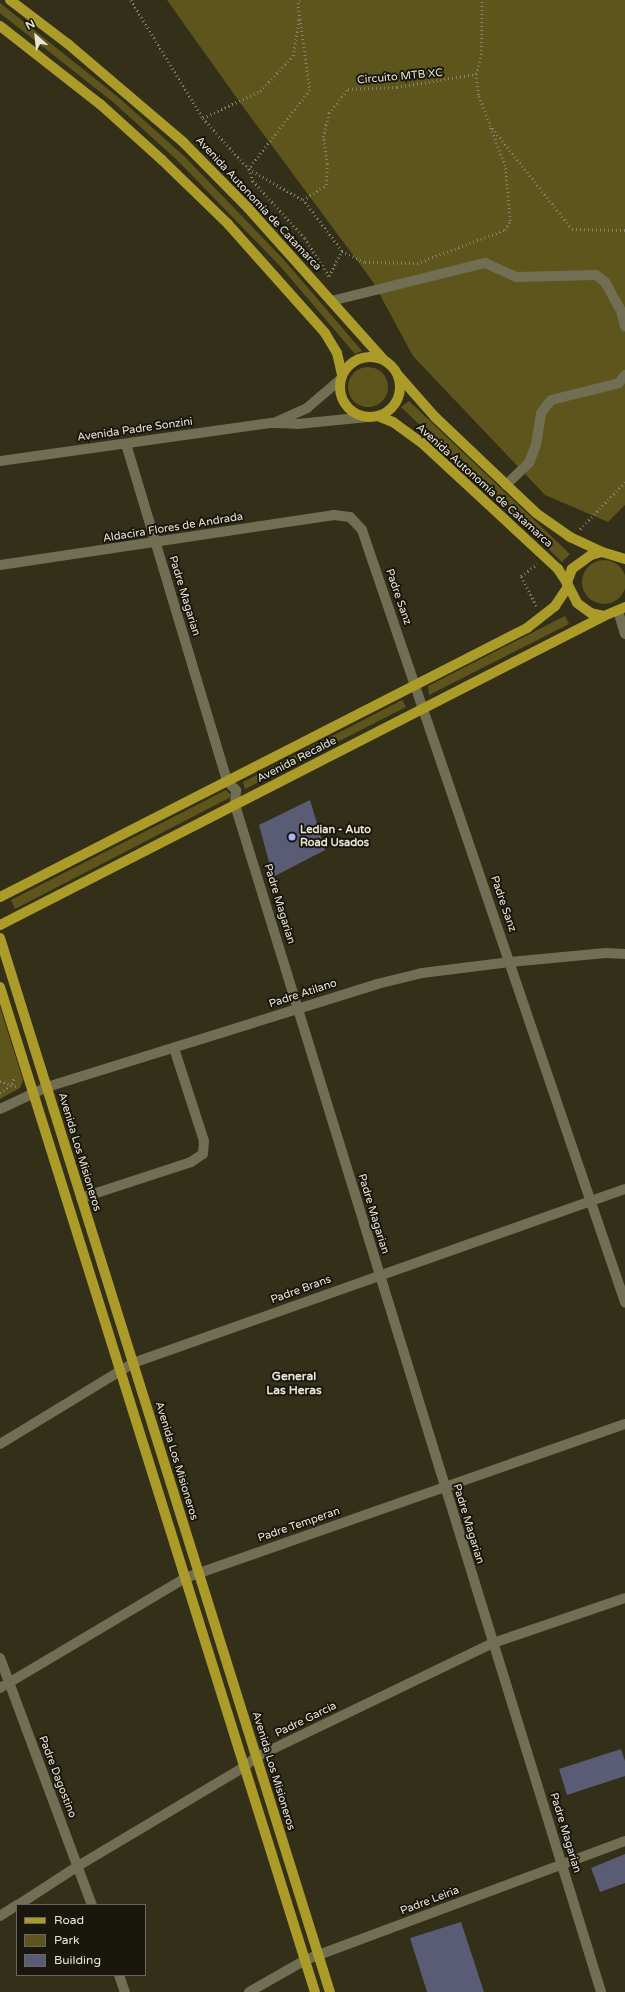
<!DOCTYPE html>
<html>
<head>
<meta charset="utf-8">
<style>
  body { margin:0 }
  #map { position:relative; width:625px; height:1992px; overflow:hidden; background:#332f18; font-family:"Varela Round",sans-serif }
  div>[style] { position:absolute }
  .green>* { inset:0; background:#5e551c }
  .round { border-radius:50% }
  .building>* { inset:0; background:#595c74 }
  .path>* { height:2.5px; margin-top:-1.25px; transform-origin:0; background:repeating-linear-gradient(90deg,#84816e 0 1px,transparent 0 4px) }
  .minor>* { height:10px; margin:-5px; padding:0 5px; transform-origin:5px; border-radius:5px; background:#726e54 }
  .major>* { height:10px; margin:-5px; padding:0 5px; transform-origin:5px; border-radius:5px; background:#ab9b29 }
  .major>.ring { margin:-5px; padding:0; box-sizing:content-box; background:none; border:10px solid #ab9b29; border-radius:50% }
  .dots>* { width:11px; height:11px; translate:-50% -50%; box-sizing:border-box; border:2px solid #19170d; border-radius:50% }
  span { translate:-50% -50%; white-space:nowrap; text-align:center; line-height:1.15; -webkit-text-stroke:4px #19170d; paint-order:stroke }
  .street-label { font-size:11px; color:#e7e5d7 }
  .poi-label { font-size:11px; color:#e7e5d7; font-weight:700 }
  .left { translate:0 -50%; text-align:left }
  .neighbourhood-label { font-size:12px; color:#e7e5d7; font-weight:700 }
  .legend { position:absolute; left:16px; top:1904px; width:130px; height:72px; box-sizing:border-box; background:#19170d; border:1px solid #6b695e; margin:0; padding:5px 7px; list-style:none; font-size:12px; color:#e7e5d7 }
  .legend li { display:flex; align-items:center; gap:8px; height:20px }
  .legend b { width:20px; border:1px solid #6b695e }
  .north { position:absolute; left:16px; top:16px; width:40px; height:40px; -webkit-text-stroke:3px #19170d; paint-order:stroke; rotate:333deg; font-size:11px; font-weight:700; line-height:16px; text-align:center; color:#e7e5d7 }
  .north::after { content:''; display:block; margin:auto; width:14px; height:18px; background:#e7e5d7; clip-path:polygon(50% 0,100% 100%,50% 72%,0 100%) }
</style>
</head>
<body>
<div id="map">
  <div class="green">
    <div style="clip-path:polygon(167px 0,625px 0,625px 505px,608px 522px,545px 495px,413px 356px,373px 282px,241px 104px)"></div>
    <div style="clip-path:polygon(0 3px,118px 97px,185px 157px,285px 261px,362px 351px,355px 354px,280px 266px,178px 161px,113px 102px,0 13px)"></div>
    <div class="round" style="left:348px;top:367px;width:40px;height:40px"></div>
    <div style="clip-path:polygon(409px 401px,570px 554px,562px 562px,401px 407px)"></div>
    <div class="round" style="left:582px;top:560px;width:44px;height:44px"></div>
    <div style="clip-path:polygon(565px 616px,569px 624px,429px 695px,428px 686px)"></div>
    <div style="clip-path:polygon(402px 700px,406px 707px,245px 789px,243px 782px)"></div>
    <div style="clip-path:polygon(226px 790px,231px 795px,229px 798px,15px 909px,11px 900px)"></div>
    <div style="clip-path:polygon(0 1007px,23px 1080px,20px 1088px,0 1099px)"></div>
  </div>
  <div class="building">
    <div style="clip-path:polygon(310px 800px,325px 850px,273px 877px,259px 825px)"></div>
    <div style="clip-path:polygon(621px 1749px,625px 1761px,625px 1776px,567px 1795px,559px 1769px)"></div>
    <div style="clip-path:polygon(625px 1854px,625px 1883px,600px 1892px,591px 1868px)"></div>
    <div style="clip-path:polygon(461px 1922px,484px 1992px,427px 1992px,410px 1938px)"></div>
  </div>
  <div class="path">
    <div style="left:131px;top:0;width:138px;rotate:58.6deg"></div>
    <div style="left:203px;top:118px;width:69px;rotate:48deg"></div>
    <div style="left:249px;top:169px;width:62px;rotate:29.9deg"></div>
    <div style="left:300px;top:0;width:4px;rotate:124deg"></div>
    <div style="left:298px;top:3px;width:88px;rotate:82.1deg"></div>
    <div style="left:310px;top:90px;width:100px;rotate:127.7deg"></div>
    <div style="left:249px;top:169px;width:13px;rotate:72deg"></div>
    <div style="left:253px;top:181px;width:77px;rotate:47.6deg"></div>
    <div style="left:305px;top:238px;width:45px;rotate:57.7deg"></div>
    <div style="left:329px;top:276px;width:28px;rotate:-63deg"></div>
    <div style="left:342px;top:251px;width:64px;rotate:-127.4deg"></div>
    <div style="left:303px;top:200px;width:27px;rotate:-33deg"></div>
    <div style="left:326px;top:185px;width:21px;rotate:-87deg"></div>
    <div style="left:327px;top:164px;width:27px;rotate:-98deg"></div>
    <div style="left:323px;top:137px;width:25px;rotate:-76deg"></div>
    <div style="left:329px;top:113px;width:31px;rotate:-52deg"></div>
    <div style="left:348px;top:89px;width:49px;rotate:-2.3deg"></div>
    <div style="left:397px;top:87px;width:80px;rotate:-9.3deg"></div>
    <div style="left:476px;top:74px;width:22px;rotate:82deg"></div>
    <div style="left:479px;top:96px;width:31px;rotate:69deg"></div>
    <div style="left:490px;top:125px;width:132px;rotate:51.7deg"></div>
    <div style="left:572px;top:229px;width:53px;rotate:1.1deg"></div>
    <div style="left:476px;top:74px;width:20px;rotate:-75deg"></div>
    <div style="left:481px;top:55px;width:55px;rotate:-89deg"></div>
    <div style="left:203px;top:118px;width:63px;rotate:-25.3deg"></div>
    <div style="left:260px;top:91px;width:48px;rotate:-46.7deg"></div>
    <div style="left:293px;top:56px;width:37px;rotate:-81deg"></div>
    <div style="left:342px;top:251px;width:25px;rotate:26deg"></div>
    <div style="left:365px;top:262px;width:52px;rotate:1.1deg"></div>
    <div style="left:417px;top:263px;width:94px;rotate:-20.6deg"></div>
    <div style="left:505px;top:230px;width:10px;rotate:-61deg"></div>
    <div style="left:510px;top:221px;width:55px;rotate:-95.2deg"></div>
    <div style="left:505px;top:166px;width:42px;rotate:-111deg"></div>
    <div style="left:580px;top:529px;width:65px;rotate:-46.2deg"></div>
    <div style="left:536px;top:606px;width:34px;rotate:-117deg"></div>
    <div style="left:521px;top:576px;width:20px;rotate:-37deg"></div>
    <div style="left:0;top:1081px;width:19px;rotate:18deg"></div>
    <div style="left:0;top:1093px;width:15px;rotate:-37deg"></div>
    <div style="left:12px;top:1084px;width:8px;rotate:-76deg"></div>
  </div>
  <div class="minor">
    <div style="left:331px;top:301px;width:159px;rotate:-13.9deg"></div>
    <div style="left:485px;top:263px;width:34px;rotate:24deg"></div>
    <div style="left:516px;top:277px;width:80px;rotate:-1.4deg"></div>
    <div style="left:596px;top:275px;width:11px;rotate:38deg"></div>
    <div style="left:605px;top:282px;width:33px;rotate:61deg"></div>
    <div style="left:621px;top:311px;width:16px;rotate:75deg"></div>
    <div style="left:276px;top:422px;width:34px;rotate:-24deg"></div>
    <div style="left:307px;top:408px;width:45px;rotate:-40.5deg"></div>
    <div style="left:126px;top:444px;width:352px;rotate:73.3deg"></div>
    <div style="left:227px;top:781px;width:13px;rotate:45deg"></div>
    <div style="left:236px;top:790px;width:15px;rotate:94deg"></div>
    <div style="left:235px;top:805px;width:1242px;rotate:72.86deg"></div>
    <div style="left:0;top:461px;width:275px;rotate:-8deg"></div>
    <div style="left:272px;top:423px;width:25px;rotate:2deg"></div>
    <div style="left:297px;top:424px;width:71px;rotate:-5.6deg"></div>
    <div style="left:506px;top:485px;width:32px;rotate:-44deg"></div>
    <div style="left:529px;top:463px;width:19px;rotate:-69deg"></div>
    <div style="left:536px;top:445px;width:32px;rotate:-81deg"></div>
    <div style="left:541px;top:413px;width:16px;rotate:-52deg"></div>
    <div style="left:551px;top:400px;width:70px;rotate:-14deg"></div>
    <div style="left:619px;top:383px;width:10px;rotate:-53deg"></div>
    <div style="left:0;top:565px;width:338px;rotate:-8.5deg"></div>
    <div style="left:334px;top:515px;width:16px;rotate:7deg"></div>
    <div style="left:350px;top:517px;width:18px;rotate:47deg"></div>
    <div style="left:362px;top:530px;width:816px;rotate:71.19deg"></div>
    <div style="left:618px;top:611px;width:24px;rotate:73deg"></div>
    <div style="left:0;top:1109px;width:52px;rotate:-25.1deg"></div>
    <div style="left:47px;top:1087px;width:346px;rotate:-17.3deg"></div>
    <div style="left:377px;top:984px;width:46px;rotate:-13.7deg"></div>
    <div style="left:422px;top:973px;width:89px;rotate:-7.1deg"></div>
    <div style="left:510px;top:962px;width:96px;rotate:-5.4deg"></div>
    <div style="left:606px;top:953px;width:19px;rotate:3deg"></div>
    <div style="left:81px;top:1198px;width:116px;rotate:-18.1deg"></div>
    <div style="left:191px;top:1162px;width:14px;rotate:-34deg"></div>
    <div style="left:203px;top:1154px;width:13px;rotate:-86deg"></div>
    <div style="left:204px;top:1141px;width:98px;rotate:-107.9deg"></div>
    <div style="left:0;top:1444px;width:156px;rotate:-31.3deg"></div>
    <div style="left:133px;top:1363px;width:522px;rotate:-19.48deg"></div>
    <div style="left:0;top:1658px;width:264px;rotate:69.6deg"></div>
    <div style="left:0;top:1688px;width:215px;rotate:-30.7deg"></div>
    <div style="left:185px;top:1578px;width:466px;rotate:-19.3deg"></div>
    <div style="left:18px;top:1905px;width:72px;rotate:-33deg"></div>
    <div style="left:78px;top:1866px;width:193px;rotate:-30.8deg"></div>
    <div style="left:244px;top:1767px;width:16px;rotate:-40deg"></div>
    <div style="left:256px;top:1757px;width:263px;rotate:-25.7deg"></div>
    <div style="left:493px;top:1643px;width:139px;rotate:-18.8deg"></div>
    <div style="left:0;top:1916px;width:20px;rotate:-33deg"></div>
    <div style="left:119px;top:1975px;width:18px;rotate:71deg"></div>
    <div style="left:249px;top:1992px;width:64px;rotate:-29.7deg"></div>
    <div style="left:305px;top:1960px;width:341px;rotate:-20.4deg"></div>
  </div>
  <div class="major">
    <div style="left:10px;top:0;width:73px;rotate:37.2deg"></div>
    <div style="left:68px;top:44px;width:151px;rotate:40.4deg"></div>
    <div style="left:183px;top:142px;width:93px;rotate:45.4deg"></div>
    <div style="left:248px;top:208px;width:204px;rotate:48.2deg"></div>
    <div style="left:0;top:26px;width:127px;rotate:38deg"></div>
    <div style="left:100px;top:104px;width:84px;rotate:42.1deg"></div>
    <div style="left:162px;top:160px;width:92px;rotate:44.1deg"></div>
    <div style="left:228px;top:224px;width:146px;rotate:48.3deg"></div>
    <div style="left:325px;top:333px;width:23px;rotate:59deg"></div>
    <div style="left:337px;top:353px;width:23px;rotate:77deg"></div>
    <div class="ring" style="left:340px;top:357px;width:50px;height:50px"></div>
    <div style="left:398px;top:375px;width:56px;rotate:48.6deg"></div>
    <div style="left:435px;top:417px;width:139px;rotate:43.5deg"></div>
    <div style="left:536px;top:513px;width:42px;rotate:35.2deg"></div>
    <div style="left:570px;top:537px;width:35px;rotate:25deg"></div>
    <div style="left:378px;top:416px;width:16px;rotate:22deg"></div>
    <div style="left:393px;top:422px;width:34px;rotate:36deg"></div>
    <div style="left:421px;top:442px;width:187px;rotate:42.8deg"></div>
    <div style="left:558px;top:569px;width:17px;rotate:57deg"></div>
    <div style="left:625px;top:559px;width:24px;rotate:-163deg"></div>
    <div style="left:602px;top:552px;width:11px;rotate:165deg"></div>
    <div style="left:591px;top:555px;width:24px;rotate:144deg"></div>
    <div style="left:572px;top:569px;width:15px;rotate:110deg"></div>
    <div style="left:567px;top:583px;width:22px;rotate:63deg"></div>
    <div style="left:577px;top:603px;width:17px;rotate:36deg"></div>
    <div style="left:591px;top:613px;width:13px;rotate:13deg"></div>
    <div style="left:604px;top:616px;width:23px;rotate:-23deg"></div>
    <div style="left:0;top:897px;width:592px;rotate:-27.04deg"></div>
    <div style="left:527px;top:628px;width:36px;rotate:-38deg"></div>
    <div style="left:555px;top:606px;width:23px;rotate:-56deg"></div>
    <div style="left:0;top:925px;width:678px;rotate:-27.09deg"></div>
    <div style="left:0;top:938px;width:1104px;rotate:72.62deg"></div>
    <div style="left:0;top:987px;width:1053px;rotate:72.6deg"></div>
  </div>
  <div class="dots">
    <div style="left:292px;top:837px;background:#a9b0fc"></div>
  </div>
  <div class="street-label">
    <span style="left:400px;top:77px;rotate:-5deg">Circuito MTB XC</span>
    <span style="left:258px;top:204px;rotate:47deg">Avenida Autonomía de Catamarca</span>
    <span style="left:135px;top:430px;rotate:-8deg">Avenida Padre Sonzini</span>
    <span style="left:484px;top:486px;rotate:42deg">Avenida Autonomía de Catamarca</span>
    <span style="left:173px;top:528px;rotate:-9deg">Aldacira Flores de Andrada</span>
    <span style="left:184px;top:596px;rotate:73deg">Padre Magarian</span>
    <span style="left:398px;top:597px;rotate:71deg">Padre Sanz</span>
    <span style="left:297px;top:760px;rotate:-27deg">Avenida Recalde</span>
    <span style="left:279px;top:904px;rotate:73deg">Padre Magarian</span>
    <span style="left:503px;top:904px;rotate:71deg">Padre Sanz</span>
    <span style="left:303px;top:994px;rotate:-18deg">Padre Atilano</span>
    <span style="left:79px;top:1152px;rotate:73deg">Avenida Los Misioneros</span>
    <span style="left:373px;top:1214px;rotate:73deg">Padre Magarian</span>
    <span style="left:301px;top:1290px;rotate:-20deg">Padre Brans</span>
    <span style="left:176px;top:1461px;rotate:73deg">Avenida Los Misioneros</span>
    <span style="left:468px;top:1524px;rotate:73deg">Padre Magarian</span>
    <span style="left:299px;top:1525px;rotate:-19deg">Padre Temperan</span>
    <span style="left:306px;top:1720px;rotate:-26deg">Padre García</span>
    <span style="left:273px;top:1771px;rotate:73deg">Avenida Los Misioneros</span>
    <span style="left:57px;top:1777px;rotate:69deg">Padre Dagostino</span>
    <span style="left:565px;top:1833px;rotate:73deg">Padre Magarian</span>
    <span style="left:430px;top:1901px;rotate:-21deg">Padre Leiria</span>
  </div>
  <div class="poi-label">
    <span class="left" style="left:300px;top:837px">Ledian - Auto<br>Road Usados</span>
  </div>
  <div class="neighbourhood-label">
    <span style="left:294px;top:1384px">General<br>Las Heras</span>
  </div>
  <ul class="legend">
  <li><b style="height:5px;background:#ab9b29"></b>Road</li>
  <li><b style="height:11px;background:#5e551c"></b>Park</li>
  <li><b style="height:11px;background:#595c74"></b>Building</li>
  </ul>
  <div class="north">N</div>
</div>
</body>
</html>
